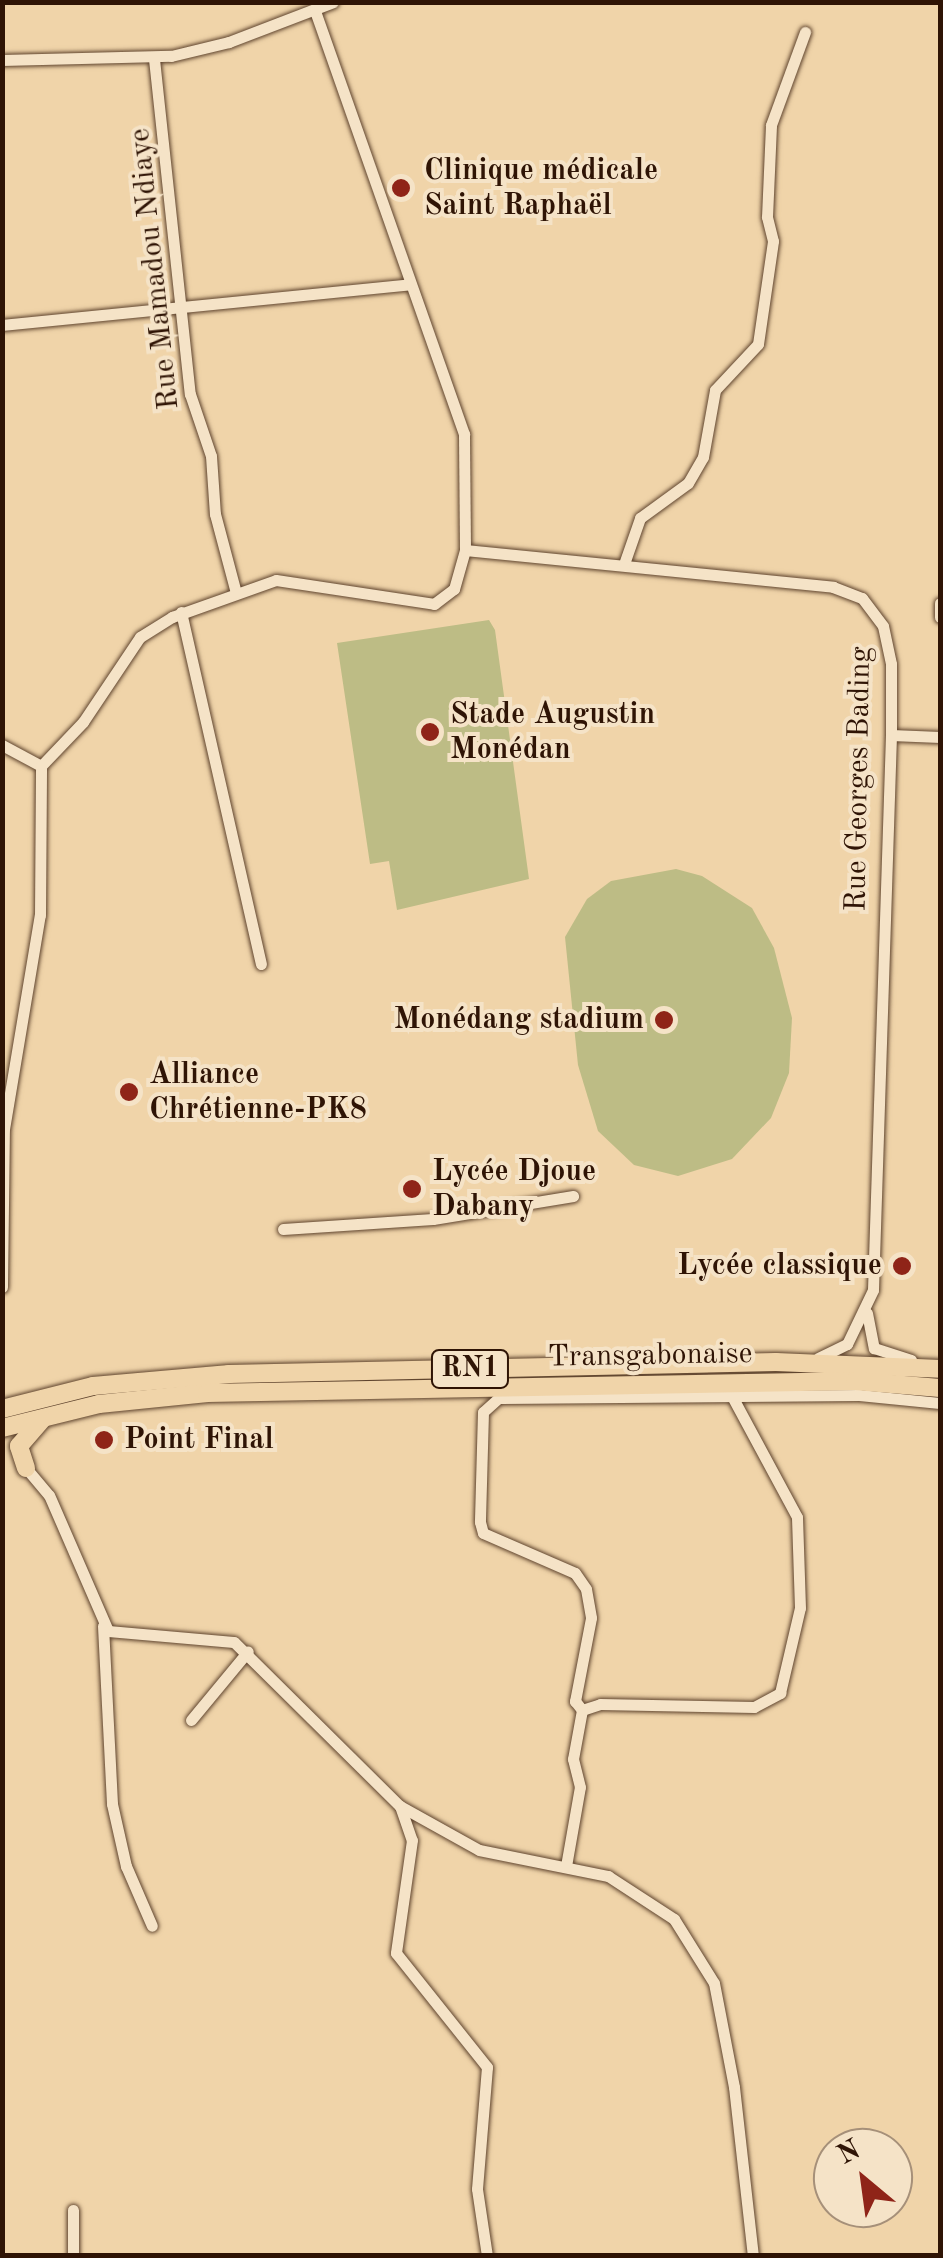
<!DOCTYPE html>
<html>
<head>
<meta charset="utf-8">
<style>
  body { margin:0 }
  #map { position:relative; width:943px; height:2258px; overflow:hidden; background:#f0d4a9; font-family:"Old Standard TT",serif }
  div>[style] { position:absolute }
  .green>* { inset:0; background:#bdbc85 }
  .roads { filter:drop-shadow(0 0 2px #5f442e) drop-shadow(0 0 2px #5f442e) }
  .minor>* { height:11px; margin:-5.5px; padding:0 5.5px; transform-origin:5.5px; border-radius:5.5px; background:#f5e3c7 }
  .highway>* { height:18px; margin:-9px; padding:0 9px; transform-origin:9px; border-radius:9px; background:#f0d4a9 }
  .dots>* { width:28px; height:28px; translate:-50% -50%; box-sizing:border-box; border:5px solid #f5e3c7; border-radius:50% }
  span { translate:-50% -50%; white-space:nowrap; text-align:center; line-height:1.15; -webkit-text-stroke:8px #f5e3c7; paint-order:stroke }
  .shield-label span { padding:2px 8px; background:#f5e3c7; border:2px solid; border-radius:8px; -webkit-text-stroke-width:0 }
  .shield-label { font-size:28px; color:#2f1405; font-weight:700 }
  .poi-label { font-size:30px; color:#2f1405; font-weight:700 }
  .left { translate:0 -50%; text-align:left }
  .right { translate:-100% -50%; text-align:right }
  .street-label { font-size:30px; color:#2f1405 }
  .frame { position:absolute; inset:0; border:5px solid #2f1405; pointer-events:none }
  .north { position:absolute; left:813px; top:2128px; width:100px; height:100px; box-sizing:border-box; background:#f5e3c7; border:2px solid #a69079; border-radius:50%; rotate:331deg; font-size:28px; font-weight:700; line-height:40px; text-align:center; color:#2f1405 }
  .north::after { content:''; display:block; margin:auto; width:35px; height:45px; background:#8f2418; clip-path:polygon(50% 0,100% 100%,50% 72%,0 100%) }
</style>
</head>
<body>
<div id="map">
  <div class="green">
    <div style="clip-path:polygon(489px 620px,495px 630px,529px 879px,397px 910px,389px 861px,370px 864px,337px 643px)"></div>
    <div style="clip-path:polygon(676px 869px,702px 876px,752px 908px,774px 948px,792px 1018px,789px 1073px,771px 1118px,732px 1159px,678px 1176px,634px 1165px,598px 1131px,578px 1065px,565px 937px,587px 899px,611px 881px)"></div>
    <div style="clip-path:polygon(726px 1371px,497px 1380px,497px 1374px)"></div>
  </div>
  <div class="roads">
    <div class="minor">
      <div style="left:154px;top:59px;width:337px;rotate:83.9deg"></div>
      <div style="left:190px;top:394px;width:65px;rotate:71.3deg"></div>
      <div style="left:211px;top:456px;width:58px;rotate:86.1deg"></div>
      <div style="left:215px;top:514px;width:78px;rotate:75.1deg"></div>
      <div style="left:2px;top:60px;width:169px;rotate:-1.4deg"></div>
      <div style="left:171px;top:56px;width:60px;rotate:-13.6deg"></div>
      <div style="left:229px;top:42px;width:111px;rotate:-21deg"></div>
      <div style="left:2px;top:325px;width:410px;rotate:-5.7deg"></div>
      <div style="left:465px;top:550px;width:370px;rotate:5.7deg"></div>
      <div style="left:833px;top:587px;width:31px;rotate:21deg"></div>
      <div style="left:862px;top:598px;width:35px;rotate:53deg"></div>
      <div style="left:883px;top:626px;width:39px;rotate:78deg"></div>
      <div style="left:891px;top:664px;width:71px;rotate:90deg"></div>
      <div style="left:891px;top:735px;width:555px;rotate:91.86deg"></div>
      <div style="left:873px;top:1290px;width:60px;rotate:115.7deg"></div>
      <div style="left:847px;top:1344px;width:32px;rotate:154deg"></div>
      <div style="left:624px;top:564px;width:49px;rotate:-70.8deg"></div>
      <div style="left:640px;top:518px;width:59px;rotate:-36.1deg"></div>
      <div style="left:688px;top:483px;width:30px;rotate:-60deg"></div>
      <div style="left:703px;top:457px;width:68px;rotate:-79.8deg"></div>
      <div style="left:715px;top:390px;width:63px;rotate:-46.9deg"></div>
      <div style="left:758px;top:344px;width:104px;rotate:-81.7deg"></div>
      <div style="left:773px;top:241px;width:25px;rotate:-104deg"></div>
      <div style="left:767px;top:217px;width:92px;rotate:-87.5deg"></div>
      <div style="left:771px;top:125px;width:99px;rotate:-69.9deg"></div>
      <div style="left:940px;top:603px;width:14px;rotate:90deg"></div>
      <div style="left:181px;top:612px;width:361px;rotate:77.2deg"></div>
      <div style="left:891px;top:735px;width:49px;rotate:2.3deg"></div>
      <div style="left:2px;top:745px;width:44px;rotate:28.3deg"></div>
      <div style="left:283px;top:1229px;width:150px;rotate:-3.8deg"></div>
      <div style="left:433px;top:1219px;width:142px;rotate:-9.3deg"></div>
      <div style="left:2px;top:1287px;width:158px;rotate:-89.3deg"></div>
      <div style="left:4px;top:1129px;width:217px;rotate:-80.5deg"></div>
      <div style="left:40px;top:915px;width:149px;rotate:-89.6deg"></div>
      <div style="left:41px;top:766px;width:61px;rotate:-46.3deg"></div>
      <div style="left:83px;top:722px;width:102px;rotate:-56.2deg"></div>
      <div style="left:140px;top:637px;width:38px;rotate:-32deg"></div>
      <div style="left:172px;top:617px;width:110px;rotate:-19.6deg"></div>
      <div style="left:276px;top:580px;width:160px;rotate:8.6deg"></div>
      <div style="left:434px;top:604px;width:25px;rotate:-37deg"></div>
      <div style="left:454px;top:589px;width:41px;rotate:-74.2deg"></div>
      <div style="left:465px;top:550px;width:116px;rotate:-90.5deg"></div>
      <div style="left:464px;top:434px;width:448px;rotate:-109.4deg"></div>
      <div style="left:867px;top:1313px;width:36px;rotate:79deg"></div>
      <div style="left:874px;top:1348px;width:39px;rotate:18deg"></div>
      <div style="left:513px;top:1385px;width:40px;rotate:138deg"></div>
      <div style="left:483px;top:1412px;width:110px;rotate:91.6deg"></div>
      <div style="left:480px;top:1522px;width:11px;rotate:75deg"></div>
      <div style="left:483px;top:1533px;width:100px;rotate:23.5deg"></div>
      <div style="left:575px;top:1573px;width:19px;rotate:55deg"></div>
      <div style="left:586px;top:1589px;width:29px;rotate:80deg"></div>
      <div style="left:591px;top:1618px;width:85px;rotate:100.9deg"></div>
      <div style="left:575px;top:1701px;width:11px;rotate:52deg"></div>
      <div style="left:582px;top:1710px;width:19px;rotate:-18deg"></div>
      <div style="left:600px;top:1704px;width:154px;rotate:1.1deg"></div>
      <div style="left:754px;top:1707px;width:30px;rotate:-28deg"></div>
      <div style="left:780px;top:1693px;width:87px;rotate:-76.8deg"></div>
      <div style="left:800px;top:1608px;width:91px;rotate:-91.9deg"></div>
      <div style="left:797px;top:1517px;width:135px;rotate:-118.3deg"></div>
      <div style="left:501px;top:1398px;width:358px;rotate:-0.5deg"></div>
      <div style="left:859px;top:1395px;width:81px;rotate:5.6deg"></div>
      <div style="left:26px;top:1468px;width:35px;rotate:50deg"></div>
      <div style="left:49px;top:1495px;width:148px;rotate:66.5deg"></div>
      <div style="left:108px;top:1631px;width:126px;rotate:5deg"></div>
      <div style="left:234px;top:1642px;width:233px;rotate:44.7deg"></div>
      <div style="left:400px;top:1806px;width:90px;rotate:29.1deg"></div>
      <div style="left:479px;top:1850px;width:132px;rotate:11.4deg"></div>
      <div style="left:608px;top:1876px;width:79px;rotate:33.1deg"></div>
      <div style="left:674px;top:1919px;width:75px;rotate:58deg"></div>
      <div style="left:714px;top:1983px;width:106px;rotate:79.1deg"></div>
      <div style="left:734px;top:2087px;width:170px;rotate:83.6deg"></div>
      <div style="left:103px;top:1626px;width:178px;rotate:87.1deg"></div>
      <div style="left:112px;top:1804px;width:64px;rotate:77.3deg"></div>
      <div style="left:126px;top:1866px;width:65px;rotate:66.6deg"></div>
      <div style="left:191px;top:1720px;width:89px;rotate:-50.4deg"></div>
      <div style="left:400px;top:1806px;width:36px;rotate:71deg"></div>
      <div style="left:412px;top:1840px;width:114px;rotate:98.1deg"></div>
      <div style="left:396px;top:1953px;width:146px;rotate:51.4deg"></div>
      <div style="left:487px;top:2067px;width:122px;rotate:94.7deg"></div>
      <div style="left:477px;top:2189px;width:68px;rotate:81.5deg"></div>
      <div style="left:566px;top:1866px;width:80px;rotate:-80deg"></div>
      <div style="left:580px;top:1787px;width:29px;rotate:-104deg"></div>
      <div style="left:573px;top:1759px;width:50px;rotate:-79.6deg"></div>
      <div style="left:73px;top:2210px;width:46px;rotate:90deg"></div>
    </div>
    <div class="highway">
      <div style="left:2px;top:1409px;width:94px;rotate:-14.2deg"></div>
      <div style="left:93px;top:1386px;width:137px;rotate:-5deg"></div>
      <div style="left:229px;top:1374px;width:547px;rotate:-1.26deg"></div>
      <div style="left:776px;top:1362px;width:164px;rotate:2.4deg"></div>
      <div style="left:2px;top:1428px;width:100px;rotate:-13.9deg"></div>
      <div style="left:99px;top:1404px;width:109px;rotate:-5.8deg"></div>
      <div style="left:207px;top:1393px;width:648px;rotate:-1.06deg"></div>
      <div style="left:855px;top:1381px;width:85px;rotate:4.7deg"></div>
      <div style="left:26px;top:1468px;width:23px;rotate:-108deg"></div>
      <div style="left:19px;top:1446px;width:35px;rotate:-49deg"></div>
    </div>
  </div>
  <div class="dots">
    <div style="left:401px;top:188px;background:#8f2418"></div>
    <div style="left:430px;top:732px;background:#8f2418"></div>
    <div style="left:664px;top:1020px;background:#8f2418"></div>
    <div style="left:129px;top:1092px;background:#8f2418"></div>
    <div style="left:412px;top:1189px;background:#8f2418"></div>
    <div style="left:902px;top:1266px;background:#8f2418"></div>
    <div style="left:104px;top:1440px;background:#8f2418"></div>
  </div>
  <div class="shield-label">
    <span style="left:470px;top:1369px">RN1</span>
  </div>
  <div class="poi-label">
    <span class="left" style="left:424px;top:188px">Clinique médicale<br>Saint Raphaël</span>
    <span class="left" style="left:450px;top:732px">Stade Augustin<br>Monédan</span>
    <span class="right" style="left:644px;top:1020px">Monédang stadium</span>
    <span class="left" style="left:149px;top:1092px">Alliance<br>Chrétienne-PK8</span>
    <span class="left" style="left:432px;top:1189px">Lycée Djoue<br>Dabany</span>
    <span class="right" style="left:882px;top:1266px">Lycée classique</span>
    <span class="left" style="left:124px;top:1440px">Point Final</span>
  </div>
  <div class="street-label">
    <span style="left:155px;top:269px;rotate:-96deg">Rue Mamadou Ndiaye</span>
    <span style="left:859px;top:779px;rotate:-89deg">Rue Georges Bading</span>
    <span style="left:650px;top:1356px;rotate:-1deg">Transgabonaise</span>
  </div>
  <div class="frame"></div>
  <div class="north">N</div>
</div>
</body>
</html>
